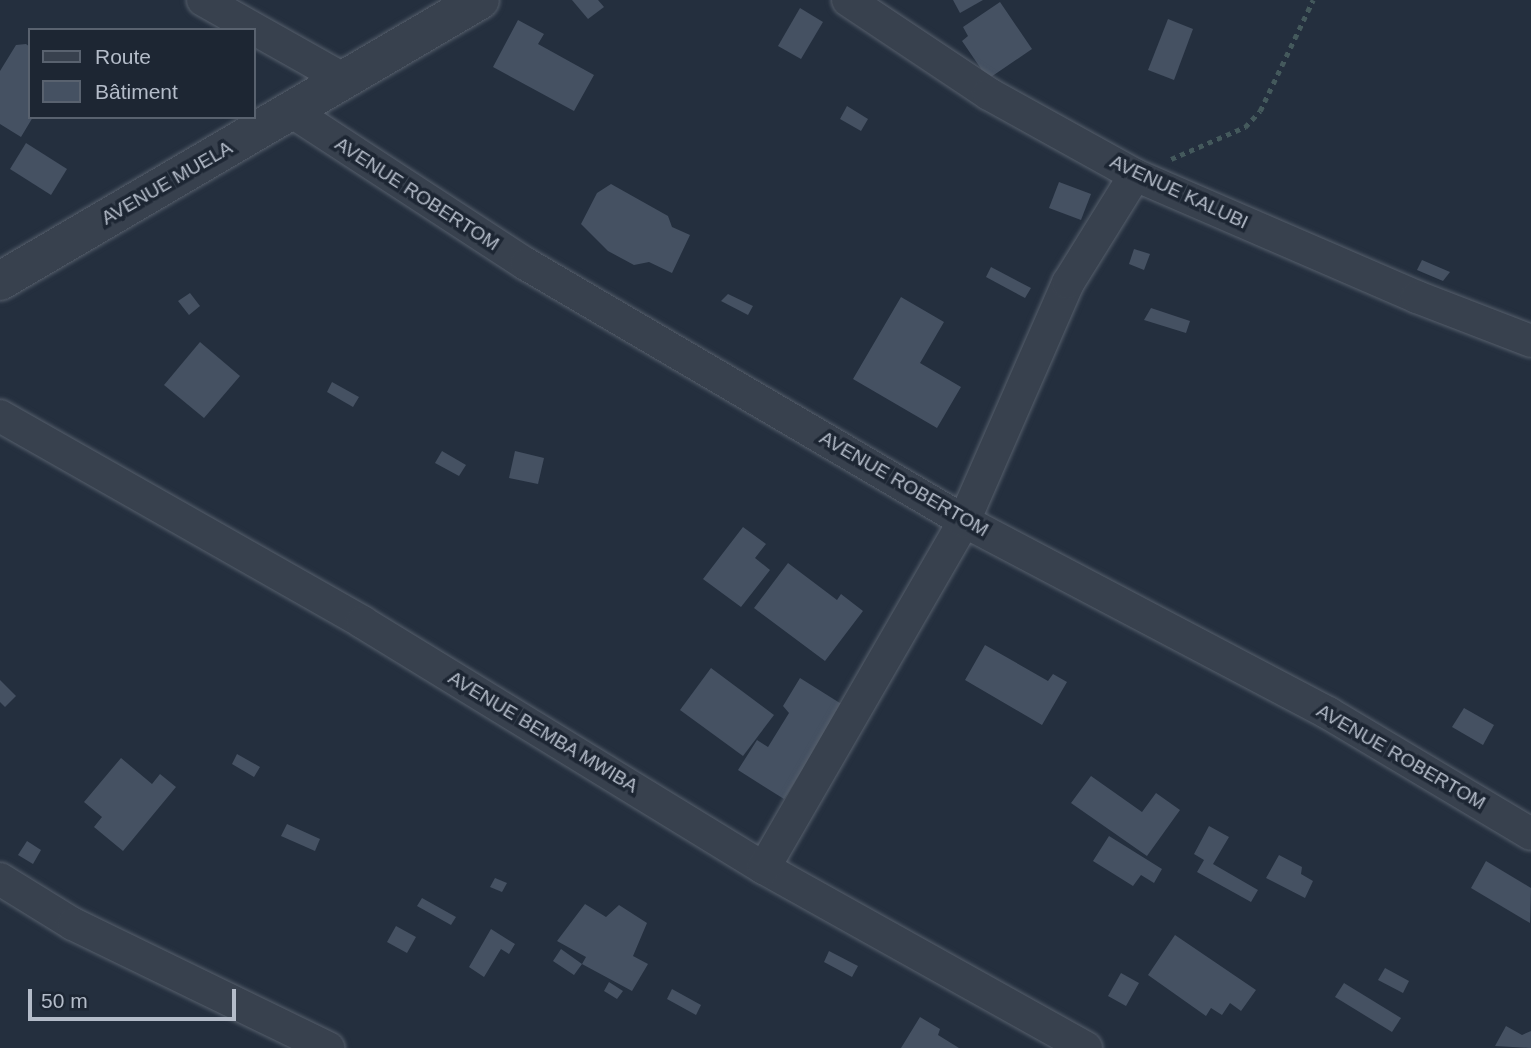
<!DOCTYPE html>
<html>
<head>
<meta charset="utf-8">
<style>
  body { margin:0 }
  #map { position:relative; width:1531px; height:1048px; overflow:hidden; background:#242f3e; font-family:Helvetica,sans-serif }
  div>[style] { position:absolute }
  .building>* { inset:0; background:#455162 }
  .path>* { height:4.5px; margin-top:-2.25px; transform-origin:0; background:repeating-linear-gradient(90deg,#44595c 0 5px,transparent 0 10px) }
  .roads { filter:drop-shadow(0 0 2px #565f6c) drop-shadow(0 0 2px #565f6c) }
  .minor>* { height:32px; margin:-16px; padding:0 16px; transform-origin:16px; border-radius:16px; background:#38414e }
  .tertiary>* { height:38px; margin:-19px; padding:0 19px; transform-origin:19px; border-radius:19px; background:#38414e }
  span { translate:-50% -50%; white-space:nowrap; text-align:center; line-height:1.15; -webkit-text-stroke:7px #1d2633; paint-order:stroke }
  .street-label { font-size:19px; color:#b4bcc9 }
  .legend { position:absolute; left:28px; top:28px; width:228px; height:91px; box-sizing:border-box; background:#1d2633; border:2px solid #59626f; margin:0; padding:9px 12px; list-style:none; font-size:21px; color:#b4bcc9 }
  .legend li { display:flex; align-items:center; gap:14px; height:35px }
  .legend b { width:35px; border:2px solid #59626f }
  .scale { position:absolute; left:28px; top:989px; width:208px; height:32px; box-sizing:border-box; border:4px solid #b4bcc9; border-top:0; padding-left:9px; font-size:21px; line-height:24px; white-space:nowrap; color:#b4bcc9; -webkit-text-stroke:5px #1d2633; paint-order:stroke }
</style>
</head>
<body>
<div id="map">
  <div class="building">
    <div style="clip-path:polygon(572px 0,598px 0,604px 7px,588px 19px)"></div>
    <div style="clip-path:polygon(953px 0,983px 0,960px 13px)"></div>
    <div style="clip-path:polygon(1000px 2px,1032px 49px,988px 79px,962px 41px,968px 36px,963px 27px)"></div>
    <div style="clip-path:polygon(800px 8px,823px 22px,801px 59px,778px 46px)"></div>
    <div style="clip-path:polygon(1168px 19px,1193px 29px,1174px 80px,1148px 70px)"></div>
    <div style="clip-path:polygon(518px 20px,544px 34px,538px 44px,594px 75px,574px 111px,493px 67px)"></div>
    <div style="clip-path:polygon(26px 44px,30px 47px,30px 117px,33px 117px,21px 137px,0 124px,0 71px,16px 45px)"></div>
    <div style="clip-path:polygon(847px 106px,868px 119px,861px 131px,840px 119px)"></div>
    <div style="clip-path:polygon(26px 143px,67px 169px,51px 195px,10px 169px)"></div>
    <div style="clip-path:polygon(1059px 182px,1091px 194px,1081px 220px,1049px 208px)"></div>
    <div style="clip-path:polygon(611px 184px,668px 216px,672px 227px,690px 235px,672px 273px,649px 262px,634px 265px,608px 251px,581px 224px,597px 193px)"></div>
    <div style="clip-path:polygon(1134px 249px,1150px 254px,1144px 270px,1129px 264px)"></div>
    <div style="clip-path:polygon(1422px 260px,1450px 272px,1443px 281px,1417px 270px)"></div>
    <div style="clip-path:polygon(991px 267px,1031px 288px,1025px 298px,986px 277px)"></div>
    <div style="clip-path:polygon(190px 293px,200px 306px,189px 315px,178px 301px)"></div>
    <div style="clip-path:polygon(728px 294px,753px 306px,748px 315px,721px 301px)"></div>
    <div style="clip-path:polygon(901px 297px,944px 322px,920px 363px,961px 387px,937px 428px,853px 379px)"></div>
    <div style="clip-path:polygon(1151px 308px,1190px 321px,1186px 333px,1144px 320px)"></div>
    <div style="clip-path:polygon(200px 342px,240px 376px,204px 418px,164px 385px)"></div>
    <div style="clip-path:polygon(332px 382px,359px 397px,353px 407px,327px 392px)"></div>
    <div style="clip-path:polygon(442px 451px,466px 465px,459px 476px,435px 463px)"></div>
    <div style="clip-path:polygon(515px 451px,544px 458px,538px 484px,509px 478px)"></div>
    <div style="clip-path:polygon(743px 527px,766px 544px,755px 558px,770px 570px,741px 607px,703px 579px)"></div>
    <div style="clip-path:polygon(788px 563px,837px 600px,841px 594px,863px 611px,825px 661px,754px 608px)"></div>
    <div style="clip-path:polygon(985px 645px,1048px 681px,1053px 674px,1067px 682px,1042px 725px,965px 680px)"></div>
    <div style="clip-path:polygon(711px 668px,774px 715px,743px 756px,680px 710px)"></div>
    <div style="clip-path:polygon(800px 678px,843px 705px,784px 799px,738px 770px,757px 740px,768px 747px,789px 713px,783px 706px)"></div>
    <div style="clip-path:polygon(0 680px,16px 696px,5px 707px,0 702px)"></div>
    <div style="clip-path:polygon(1464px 708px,1494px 725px,1483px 745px,1452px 727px)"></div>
    <div style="clip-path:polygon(237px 754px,260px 767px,254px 777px,232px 764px)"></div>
    <div style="clip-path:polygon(121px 758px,152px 784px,160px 774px,176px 787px,123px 851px,94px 827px,102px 817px,84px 802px)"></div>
    <div style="clip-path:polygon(1091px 776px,1142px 812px,1156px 793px,1180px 810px,1147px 856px,1071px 803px)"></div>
    <div style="clip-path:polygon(287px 824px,320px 839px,315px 851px,281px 836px)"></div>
    <div style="clip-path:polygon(1209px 826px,1229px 837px,1213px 864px,1258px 890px,1251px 902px,1197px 872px,1204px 860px,1194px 854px)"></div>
    <div style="clip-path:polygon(1109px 836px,1162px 869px,1154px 883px,1141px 875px,1133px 886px,1093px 861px)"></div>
    <div style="clip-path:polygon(27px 841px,41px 850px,33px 864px,18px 855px)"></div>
    <div style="clip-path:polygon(1279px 855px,1302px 867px,1301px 874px,1313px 881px,1305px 898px,1266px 878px)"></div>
    <div style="clip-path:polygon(1486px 861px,1531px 888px,1530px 923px,1471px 888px)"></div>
    <div style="clip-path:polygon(495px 878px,507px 883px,502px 892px,490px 887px)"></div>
    <div style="clip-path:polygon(422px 898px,456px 917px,451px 925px,417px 906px)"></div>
    <div style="clip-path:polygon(585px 904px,606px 917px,619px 905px,647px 923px,633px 956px,648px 964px,632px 991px,582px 964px,574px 975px,553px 961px,561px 949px,582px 964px,586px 957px,557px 941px)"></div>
    <div style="clip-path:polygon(396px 926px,416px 937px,407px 953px,387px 942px)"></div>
    <div style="clip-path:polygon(491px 929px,515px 944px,509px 954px,501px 949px,484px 977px,469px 967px)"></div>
    <div style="clip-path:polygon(1175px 935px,1256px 990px,1241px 1011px,1230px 1003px,1222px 1015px,1211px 1008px,1206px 1016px,1148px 975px)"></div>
    <div style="clip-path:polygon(829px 951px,858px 966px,852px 977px,824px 962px)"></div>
    <div style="clip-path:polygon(1385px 968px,1409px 981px,1403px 993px,1378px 980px)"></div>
    <div style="clip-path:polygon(1121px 973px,1139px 983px,1126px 1006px,1108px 996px)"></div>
    <div style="clip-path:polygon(609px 982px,623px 991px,617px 999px,604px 991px)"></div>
    <div style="clip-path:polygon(1344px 983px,1401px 1018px,1392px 1032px,1335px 997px)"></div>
    <div style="clip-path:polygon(672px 989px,701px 1005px,696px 1015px,667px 999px)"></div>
    <div style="clip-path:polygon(920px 1017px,940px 1029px,938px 1035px,959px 1048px,901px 1048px)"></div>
    <div style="clip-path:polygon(1506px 1026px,1522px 1035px,1531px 1031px,1531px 1048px,1495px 1046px)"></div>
  </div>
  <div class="path">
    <div style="left:1171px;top:159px;width:81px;rotate:-23.4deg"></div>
    <div style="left:1245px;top:127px;width:22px;rotate:-47deg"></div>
    <div style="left:1260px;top:111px;width:123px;rotate:-64.5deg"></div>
  </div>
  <div class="roads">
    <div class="minor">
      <div style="left:203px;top:0;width:163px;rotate:29.4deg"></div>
      <div style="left:848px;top:0;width:169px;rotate:33.7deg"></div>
      <div style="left:989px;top:94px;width:167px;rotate:29deg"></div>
      <div style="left:1135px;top:175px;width:307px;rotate:23.4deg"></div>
      <div style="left:1417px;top:297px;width:122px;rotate:21.1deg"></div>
      <div style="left:291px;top:111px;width:280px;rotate:33.1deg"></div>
      <div style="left:526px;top:264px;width:508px;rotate:30.4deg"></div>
      <div style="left:964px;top:521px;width:412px;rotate:27.8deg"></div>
      <div style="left:1328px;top:713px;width:236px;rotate:30.8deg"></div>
      <div style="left:0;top:416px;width:417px;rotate:29.6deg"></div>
      <div style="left:362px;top:622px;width:471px;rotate:31.5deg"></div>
      <div style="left:764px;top:868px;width:369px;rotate:29.2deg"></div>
      <div style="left:764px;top:868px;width:401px;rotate:-60deg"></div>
      <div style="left:964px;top:521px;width:260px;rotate:-66.4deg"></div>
      <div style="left:1068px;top:283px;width:127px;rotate:-58.2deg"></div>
      <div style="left:0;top:879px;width:86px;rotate:31.7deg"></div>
      <div style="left:73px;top:924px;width:284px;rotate:25.9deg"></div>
    </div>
    <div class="tertiary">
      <div style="left:0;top:281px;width:556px;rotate:-30.35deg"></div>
    </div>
  </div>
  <div class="street-label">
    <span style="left:167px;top:183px;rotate:-30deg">AVENUE MUELA</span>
    <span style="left:1179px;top:192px;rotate:25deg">AVENUE KALUBI</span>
    <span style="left:417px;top:194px;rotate:33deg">AVENUE ROBERTOM</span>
    <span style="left:904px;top:484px;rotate:30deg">AVENUE ROBERTOM</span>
    <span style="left:543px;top:732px;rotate:31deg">AVENUE BEMBA MWIBA</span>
    <span style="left:1401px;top:757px;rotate:30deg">AVENUE ROBERTOM</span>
  </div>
  <ul class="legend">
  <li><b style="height:9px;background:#38414e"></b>Route</li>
  <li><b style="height:19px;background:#455162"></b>Bâtiment</li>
  </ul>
  <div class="scale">50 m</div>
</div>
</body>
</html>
